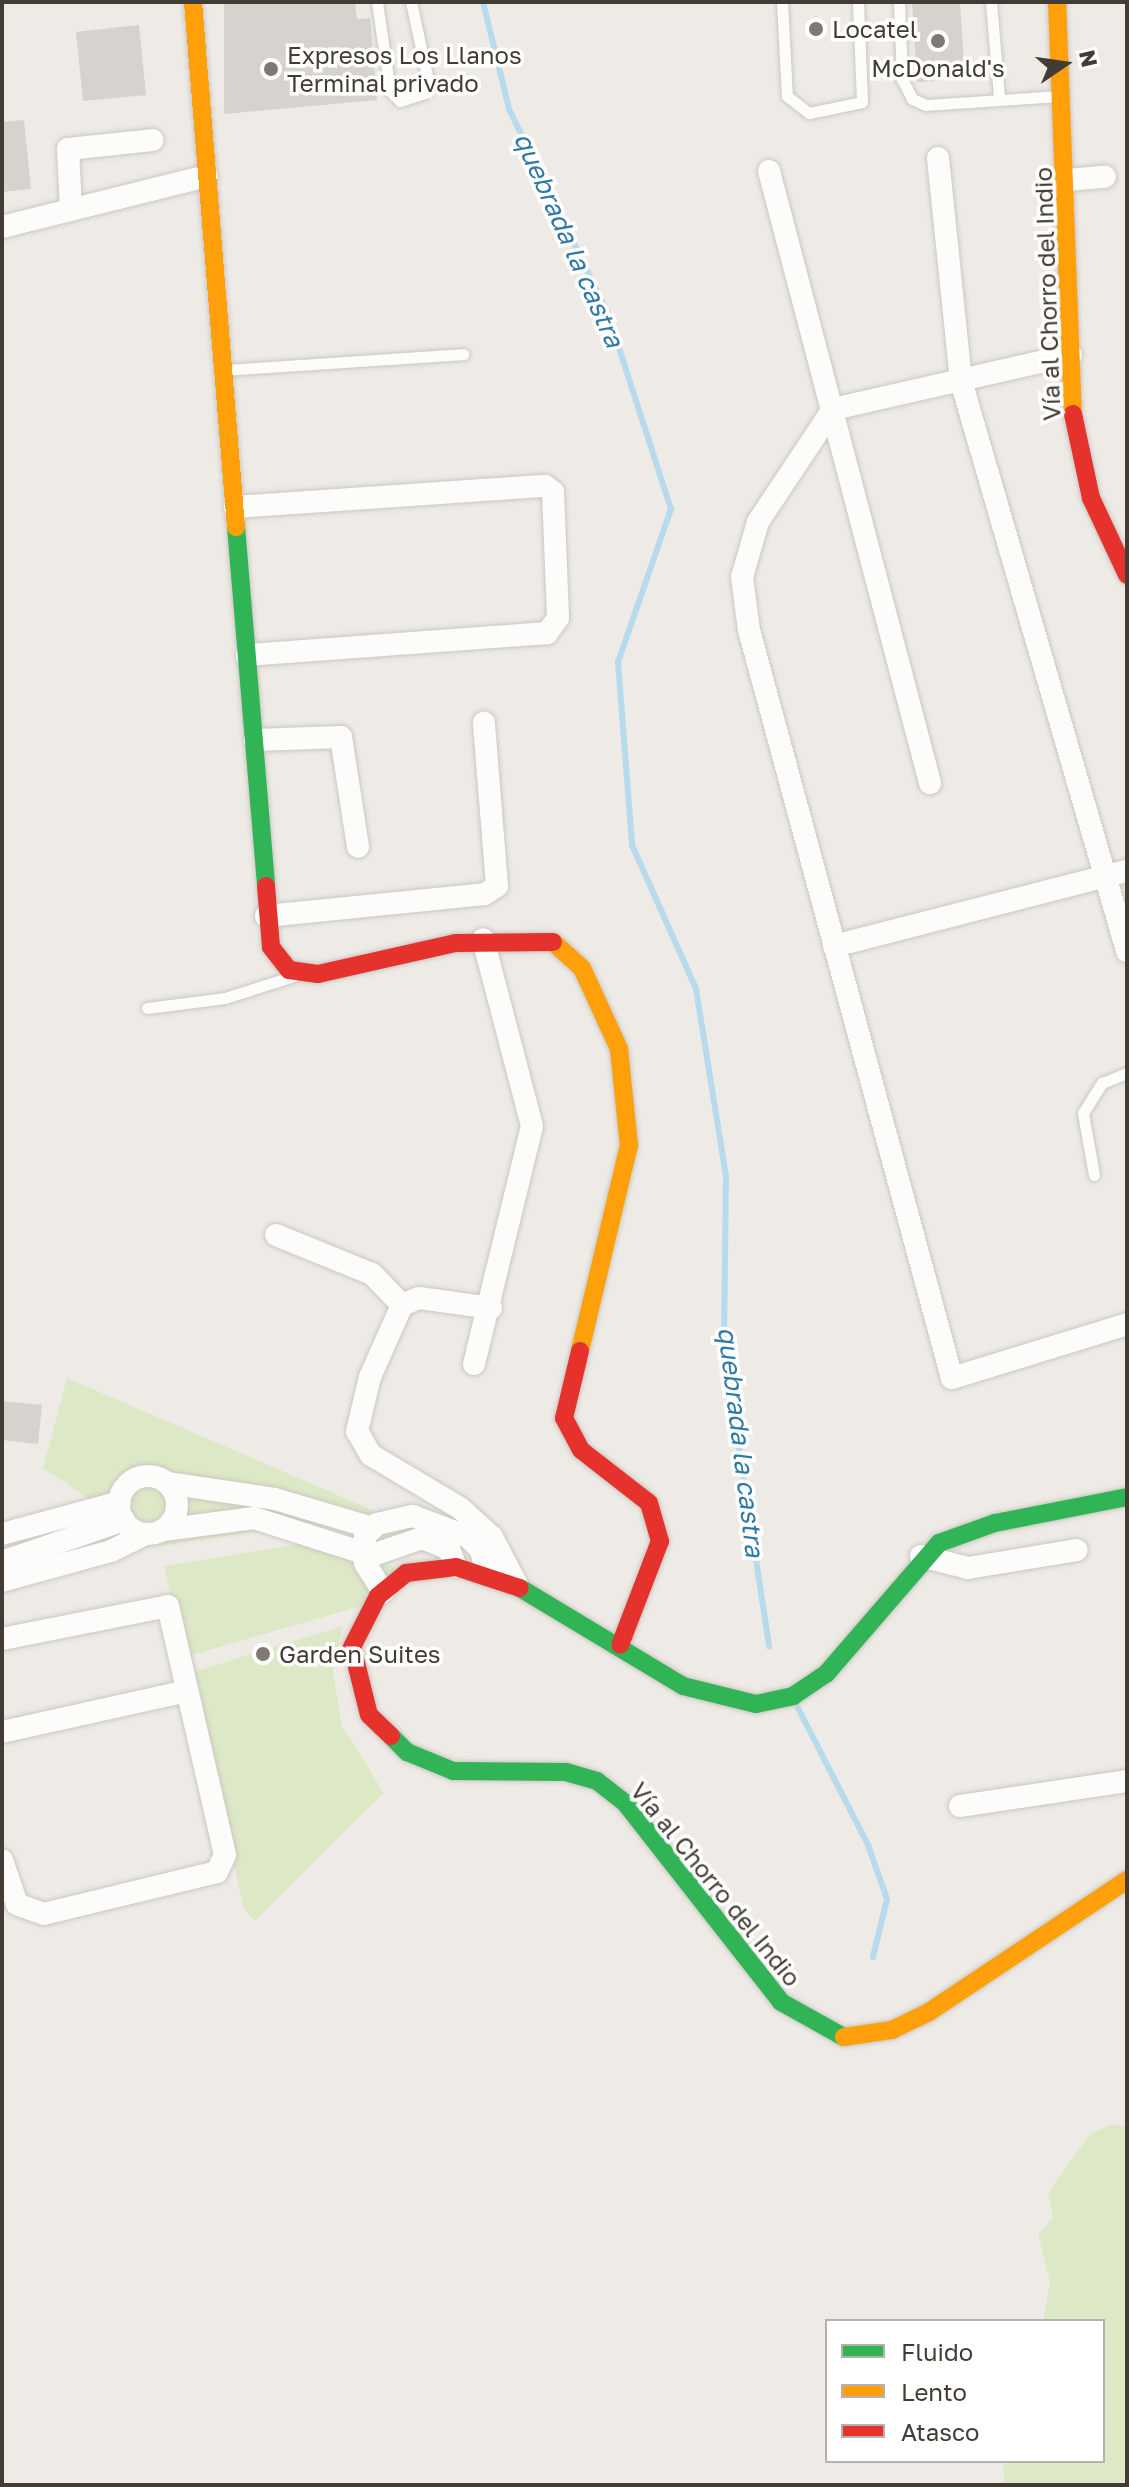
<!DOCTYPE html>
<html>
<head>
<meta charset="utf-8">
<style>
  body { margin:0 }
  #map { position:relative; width:1129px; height:2487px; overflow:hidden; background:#eeebe6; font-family:"Golos Text",sans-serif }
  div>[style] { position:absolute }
  .green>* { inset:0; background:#dde8c6 }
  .stream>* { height:6px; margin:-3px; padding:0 3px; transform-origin:3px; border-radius:3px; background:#b7daec }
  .building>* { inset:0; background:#d6d2cd }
  .roads { filter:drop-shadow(0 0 2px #cbc7c2) drop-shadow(0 0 2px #cbc7c2) }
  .lane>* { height:11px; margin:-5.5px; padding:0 5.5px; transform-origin:5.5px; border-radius:5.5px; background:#fcfcfb }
  .street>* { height:22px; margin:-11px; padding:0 11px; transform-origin:11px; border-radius:11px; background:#fcfcfb }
  .street>.ring { margin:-11px; padding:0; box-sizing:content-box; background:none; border:22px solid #fcfcfb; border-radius:50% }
  .fast>* { height:18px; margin:-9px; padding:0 9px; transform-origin:9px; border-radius:9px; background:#30b455 }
  .slow>* { height:18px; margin:-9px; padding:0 9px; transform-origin:9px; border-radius:9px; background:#ff9f0a }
  .jam>* { height:18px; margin:-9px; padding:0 9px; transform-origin:9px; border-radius:9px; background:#e5322d }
  .dots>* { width:22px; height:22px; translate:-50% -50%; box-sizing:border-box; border:4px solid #fff; border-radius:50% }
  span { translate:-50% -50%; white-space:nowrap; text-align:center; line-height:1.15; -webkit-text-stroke:7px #fff; paint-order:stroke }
  .poi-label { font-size:24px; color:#433c34 }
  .left { translate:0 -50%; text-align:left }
  .street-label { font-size:24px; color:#433c34 }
  .water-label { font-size:26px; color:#2e79a5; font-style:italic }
  .frame { position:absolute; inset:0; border:4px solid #433c34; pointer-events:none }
  .legend { position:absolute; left:825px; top:2319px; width:280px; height:144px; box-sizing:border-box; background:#fff; border:2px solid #b4b1ae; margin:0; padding:10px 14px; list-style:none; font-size:24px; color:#433c34 }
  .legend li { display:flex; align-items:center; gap:16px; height:40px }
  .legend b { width:40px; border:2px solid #b4b1ae }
  .north { position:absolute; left:1025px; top:24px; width:80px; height:80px; -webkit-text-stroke:6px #fff; paint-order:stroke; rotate:77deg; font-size:22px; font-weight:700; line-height:32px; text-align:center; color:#433c34 }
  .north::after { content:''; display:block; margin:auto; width:28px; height:36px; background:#433c34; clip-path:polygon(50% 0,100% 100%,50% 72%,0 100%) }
</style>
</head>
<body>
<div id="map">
  <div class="green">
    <div style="clip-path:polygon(67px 1378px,451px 1544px,428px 1554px,328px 1521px,159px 1546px,43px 1468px)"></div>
    <div style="clip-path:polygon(323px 1540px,402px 1570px,368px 1604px,185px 1657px,164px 1566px)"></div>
    <div style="clip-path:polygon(343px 1626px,333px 1672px,342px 1726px,384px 1793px,255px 1921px,244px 1909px,190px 1673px)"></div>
    <div style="clip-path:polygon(1112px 2124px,1127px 2127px,1127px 2485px,1004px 2485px,1003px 2461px,1103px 2461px,1103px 2321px,1043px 2321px,1050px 2282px,1038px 2234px,1053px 2217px,1048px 2193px,1090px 2134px)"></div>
  </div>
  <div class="stream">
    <div style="left:483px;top:2px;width:110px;rotate:76.3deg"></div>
    <div style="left:509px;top:109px;width:228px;rotate:64.2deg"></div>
    <div style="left:608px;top:314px;width:205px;rotate:72.1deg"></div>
    <div style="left:671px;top:509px;width:162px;rotate:109.1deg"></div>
    <div style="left:618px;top:662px;width:184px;rotate:85.6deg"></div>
    <div style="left:632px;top:845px;width:158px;rotate:66deg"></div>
    <div style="left:696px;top:989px;width:190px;rotate:80.9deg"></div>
    <div style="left:726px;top:1177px;width:171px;rotate:90.7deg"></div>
    <div style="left:724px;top:1348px;width:302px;rotate:81.4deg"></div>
    <div style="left:798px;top:1708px;width:154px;rotate:62.9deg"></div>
    <div style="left:868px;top:1845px;width:57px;rotate:70.6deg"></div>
    <div style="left:887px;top:1899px;width:60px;rotate:103.6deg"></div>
  </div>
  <div class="building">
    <div style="clip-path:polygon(224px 2px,355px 2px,357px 19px,370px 18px,377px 100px,224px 114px)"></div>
    <div style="clip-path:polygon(912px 2px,960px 2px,965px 79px,917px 82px)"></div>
    <div style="clip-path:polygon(139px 25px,146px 95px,83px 101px,76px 32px)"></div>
    <div style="clip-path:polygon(24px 120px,31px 189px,2px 192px,2px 122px)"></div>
    <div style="clip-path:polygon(2px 1401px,42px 1405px,38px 1444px,2px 1440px)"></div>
  </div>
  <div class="roads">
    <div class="lane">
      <div style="left:377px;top:2px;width:90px;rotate:81.7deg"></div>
      <div style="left:390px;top:91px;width:14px;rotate:45deg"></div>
      <div style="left:400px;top:101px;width:26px;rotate:-18deg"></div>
      <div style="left:425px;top:93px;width:12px;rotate:-76deg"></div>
      <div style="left:428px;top:81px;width:81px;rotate:-102.1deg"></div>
      <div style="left:782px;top:2px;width:94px;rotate:87deg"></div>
      <div style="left:787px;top:96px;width:28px;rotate:38deg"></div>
      <div style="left:809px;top:113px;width:54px;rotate:-11.7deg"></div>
      <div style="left:862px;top:102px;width:100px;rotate:-92.3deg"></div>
      <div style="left:899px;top:2px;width:77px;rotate:87.8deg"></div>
      <div style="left:902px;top:79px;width:22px;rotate:63deg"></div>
      <div style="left:912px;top:99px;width:15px;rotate:23deg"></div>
      <div style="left:926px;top:105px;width:132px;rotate:-3.9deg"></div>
      <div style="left:991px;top:2px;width:96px;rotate:85.2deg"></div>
      <div style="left:224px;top:370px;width:240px;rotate:-3.8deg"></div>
      <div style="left:147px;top:1008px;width:79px;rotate:-7.3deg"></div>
      <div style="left:225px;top:998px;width:72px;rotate:-17.7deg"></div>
      <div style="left:1094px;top:1175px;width:63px;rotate:-100.1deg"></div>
      <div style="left:1083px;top:1113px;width:36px;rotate:-58deg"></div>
      <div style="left:1102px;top:1083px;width:27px;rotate:-22deg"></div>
    </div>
    <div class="street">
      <div style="left:938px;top:158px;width:224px;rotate:84.1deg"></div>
      <div style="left:961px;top:381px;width:594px;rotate:73.76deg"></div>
      <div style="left:769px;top:171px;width:633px;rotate:75.26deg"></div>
      <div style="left:1067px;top:180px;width:38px;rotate:-5deg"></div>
      <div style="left:71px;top:210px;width:61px;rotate:-92.8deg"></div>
      <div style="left:68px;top:149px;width:85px;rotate:-6deg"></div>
      <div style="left:2px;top:227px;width:211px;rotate:-14deg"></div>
      <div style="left:1071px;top:355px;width:244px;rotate:167.2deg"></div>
      <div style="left:833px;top:409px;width:136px;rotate:123.6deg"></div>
      <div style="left:758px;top:522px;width:57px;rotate:106.2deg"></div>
      <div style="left:742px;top:577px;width:53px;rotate:82.5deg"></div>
      <div style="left:749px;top:630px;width:775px;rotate:74.82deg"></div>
      <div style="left:952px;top:1378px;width:183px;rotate:-17.1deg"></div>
      <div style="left:235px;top:507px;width:311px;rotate:-3.9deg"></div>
      <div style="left:545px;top:486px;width:10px;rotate:37deg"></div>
      <div style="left:553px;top:492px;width:126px;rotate:87.7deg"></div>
      <div style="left:558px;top:618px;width:19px;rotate:126deg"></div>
      <div style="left:547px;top:633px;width:301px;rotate:175.8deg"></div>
      <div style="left:255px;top:740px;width:86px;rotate:-2deg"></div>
      <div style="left:341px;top:737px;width:111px;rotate:81.2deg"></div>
      <div style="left:266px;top:916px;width:220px;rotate:-5.7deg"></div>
      <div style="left:485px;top:894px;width:14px;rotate:-34deg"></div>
      <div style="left:497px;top:886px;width:164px;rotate:-94.6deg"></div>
      <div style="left:834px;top:946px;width:302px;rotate:-14.4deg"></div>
      <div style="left:276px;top:1235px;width:104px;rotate:22.1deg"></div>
      <div style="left:372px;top:1274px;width:43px;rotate:45.9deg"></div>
      <div style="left:491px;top:1308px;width:73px;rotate:-172.1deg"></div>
      <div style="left:419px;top:1298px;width:18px;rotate:158deg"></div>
      <div style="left:402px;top:1305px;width:79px;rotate:114deg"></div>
      <div style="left:370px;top:1377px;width:56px;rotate:103.5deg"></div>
      <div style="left:357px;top:1431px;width:28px;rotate:60deg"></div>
      <div style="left:371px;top:1455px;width:104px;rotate:30.8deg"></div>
      <div style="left:460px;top:1508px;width:43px;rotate:42.2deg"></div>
      <div style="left:492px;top:1537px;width:54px;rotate:62.5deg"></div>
      <div style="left:474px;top:1364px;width:245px;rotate:-76.3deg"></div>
      <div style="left:532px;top:1126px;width:193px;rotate:-104.7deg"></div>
      <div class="ring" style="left:119px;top:1476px;width:36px;height:36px"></div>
      <div style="left:167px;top:1483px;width:109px;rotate:8.4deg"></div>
      <div style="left:275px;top:1499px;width:102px;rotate:16.5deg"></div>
      <div style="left:163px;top:1530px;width:92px;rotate:-7.5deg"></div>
      <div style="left:254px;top:1518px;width:115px;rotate:17.7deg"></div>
      <div style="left:2px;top:1534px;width:122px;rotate:-15.2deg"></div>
      <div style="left:921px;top:1556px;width:49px;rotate:14.3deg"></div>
      <div style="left:968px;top:1568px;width:110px;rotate:-9.4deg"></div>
      <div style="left:364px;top:1558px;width:61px;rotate:-19deg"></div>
      <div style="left:422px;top:1538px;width:29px;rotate:22deg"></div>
      <div style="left:449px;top:1549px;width:19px;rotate:69deg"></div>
      <div style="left:2px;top:1562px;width:129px;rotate:-19deg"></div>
      <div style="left:2px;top:1581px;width:113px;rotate:-15.4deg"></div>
      <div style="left:111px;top:1551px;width:39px;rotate:-26deg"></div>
      <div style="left:383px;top:1592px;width:34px;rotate:-122deg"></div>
      <div style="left:365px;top:1563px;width:27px;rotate:-90deg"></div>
      <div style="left:365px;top:1536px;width:17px;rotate:-45deg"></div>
      <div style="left:377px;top:1524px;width:37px;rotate:-13deg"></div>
      <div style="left:413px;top:1516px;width:59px;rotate:20.9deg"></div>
      <div style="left:468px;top:1537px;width:18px;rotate:45deg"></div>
      <div style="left:481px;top:1550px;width:23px;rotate:77deg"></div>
      <div style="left:2px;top:1639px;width:169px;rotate:-11.2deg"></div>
      <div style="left:168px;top:1606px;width:255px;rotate:77.1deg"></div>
      <div style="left:225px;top:1855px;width:19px;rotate:115deg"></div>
      <div style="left:217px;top:1872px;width:178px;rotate:166.4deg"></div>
      <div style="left:44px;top:1914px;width:29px;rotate:-160deg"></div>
      <div style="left:17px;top:1904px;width:46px;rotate:-108.8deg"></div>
      <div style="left:2px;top:1732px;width:189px;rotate:-12.5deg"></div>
      <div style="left:960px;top:1806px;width:169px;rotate:-8.5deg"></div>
    </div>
    <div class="fast">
      <div style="left:236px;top:527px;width:360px;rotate:85.2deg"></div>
      <div style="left:520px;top:1588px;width:190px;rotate:31deg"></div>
      <div style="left:683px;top:1686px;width:75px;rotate:13.9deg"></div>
      <div style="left:756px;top:1704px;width:38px;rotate:-12deg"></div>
      <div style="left:793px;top:1696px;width:40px;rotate:-34deg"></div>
      <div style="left:826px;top:1674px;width:173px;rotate:-49.2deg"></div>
      <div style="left:939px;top:1543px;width:59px;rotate:-19.7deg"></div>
      <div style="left:995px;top:1523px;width:135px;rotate:-11.1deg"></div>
      <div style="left:391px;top:1736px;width:23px;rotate:45deg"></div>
      <div style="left:407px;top:1752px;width:50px;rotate:22.4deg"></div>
      <div style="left:453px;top:1771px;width:113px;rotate:0.5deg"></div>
      <div style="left:566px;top:1772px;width:32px;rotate:16deg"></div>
      <div style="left:597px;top:1781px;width:37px;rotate:38deg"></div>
      <div style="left:626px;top:1804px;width:251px;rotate:51.9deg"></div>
      <div style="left:781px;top:2002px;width:72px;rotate:29.1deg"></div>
    </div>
    <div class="slow">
      <div style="left:193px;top:2px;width:527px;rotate:85.32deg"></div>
      <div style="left:1057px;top:2px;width:412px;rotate:87.8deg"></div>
      <div style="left:553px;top:942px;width:39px;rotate:42deg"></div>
      <div style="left:582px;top:968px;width:89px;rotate:65.4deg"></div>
      <div style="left:619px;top:1049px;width:97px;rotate:84.1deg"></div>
      <div style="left:629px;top:1145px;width:212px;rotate:103.4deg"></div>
      <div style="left:844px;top:2037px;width:49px;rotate:-8.3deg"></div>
      <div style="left:892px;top:2030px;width:41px;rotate:-25.9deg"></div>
      <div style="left:929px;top:2012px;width:238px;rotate:-33.7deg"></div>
    </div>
    <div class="jam">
      <div style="left:1073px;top:414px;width:86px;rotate:77.9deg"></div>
      <div style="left:1091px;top:498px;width:85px;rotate:64.9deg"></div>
      <div style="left:266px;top:886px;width:61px;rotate:85.3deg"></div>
      <div style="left:271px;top:947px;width:29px;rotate:52deg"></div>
      <div style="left:289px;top:970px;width:29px;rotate:8deg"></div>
      <div style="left:318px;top:974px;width:141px;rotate:-12.7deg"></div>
      <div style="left:456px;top:943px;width:97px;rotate:-0.6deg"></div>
      <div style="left:580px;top:1351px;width:69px;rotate:103.4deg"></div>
      <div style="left:564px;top:1418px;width:36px;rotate:62deg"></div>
      <div style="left:581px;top:1450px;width:86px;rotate:37.9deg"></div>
      <div style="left:649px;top:1503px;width:40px;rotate:74deg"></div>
      <div style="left:660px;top:1541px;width:111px;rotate:111deg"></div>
      <div style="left:391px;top:1736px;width:30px;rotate:-136deg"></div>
      <div style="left:369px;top:1715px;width:70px;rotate:-104deg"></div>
      <div style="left:352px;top:1647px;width:57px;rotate:-63deg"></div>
      <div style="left:378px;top:1596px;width:36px;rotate:-39deg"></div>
      <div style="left:406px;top:1573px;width:50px;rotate:-6.8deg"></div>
      <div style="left:456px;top:1567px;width:67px;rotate:18.2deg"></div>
    </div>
  </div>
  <div class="dots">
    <div style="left:816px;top:29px;background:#7f7972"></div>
    <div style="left:938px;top:41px;background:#7f7972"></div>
    <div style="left:271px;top:69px;background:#7f7972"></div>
    <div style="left:263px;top:1654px;background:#7f7972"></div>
  </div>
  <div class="poi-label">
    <span class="left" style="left:832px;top:29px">Locatel</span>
    <span class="left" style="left:287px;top:69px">Expresos Los Llanos<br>Terminal privado</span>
    <span style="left:938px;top:68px">McDonald's</span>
    <span class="left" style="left:279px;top:1654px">Garden Suites</span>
  </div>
  <div class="street-label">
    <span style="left:1047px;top:294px;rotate:-92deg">Vía al Chorro del Indio</span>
    <span style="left:716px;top:1884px;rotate:51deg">Vía al Chorro del Indio</span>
  </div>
  <div class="water-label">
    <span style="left:569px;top:240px;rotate:66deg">quebrada la castra</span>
    <span style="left:741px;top:1442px;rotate:83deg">quebrada la castra</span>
  </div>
  <div class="frame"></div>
  <ul class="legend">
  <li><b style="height:10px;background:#30b455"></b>Fluido</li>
  <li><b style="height:10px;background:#ff9f0a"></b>Lento</li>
  <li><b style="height:10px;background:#e5322d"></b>Atasco</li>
  </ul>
  <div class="north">N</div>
</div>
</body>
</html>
